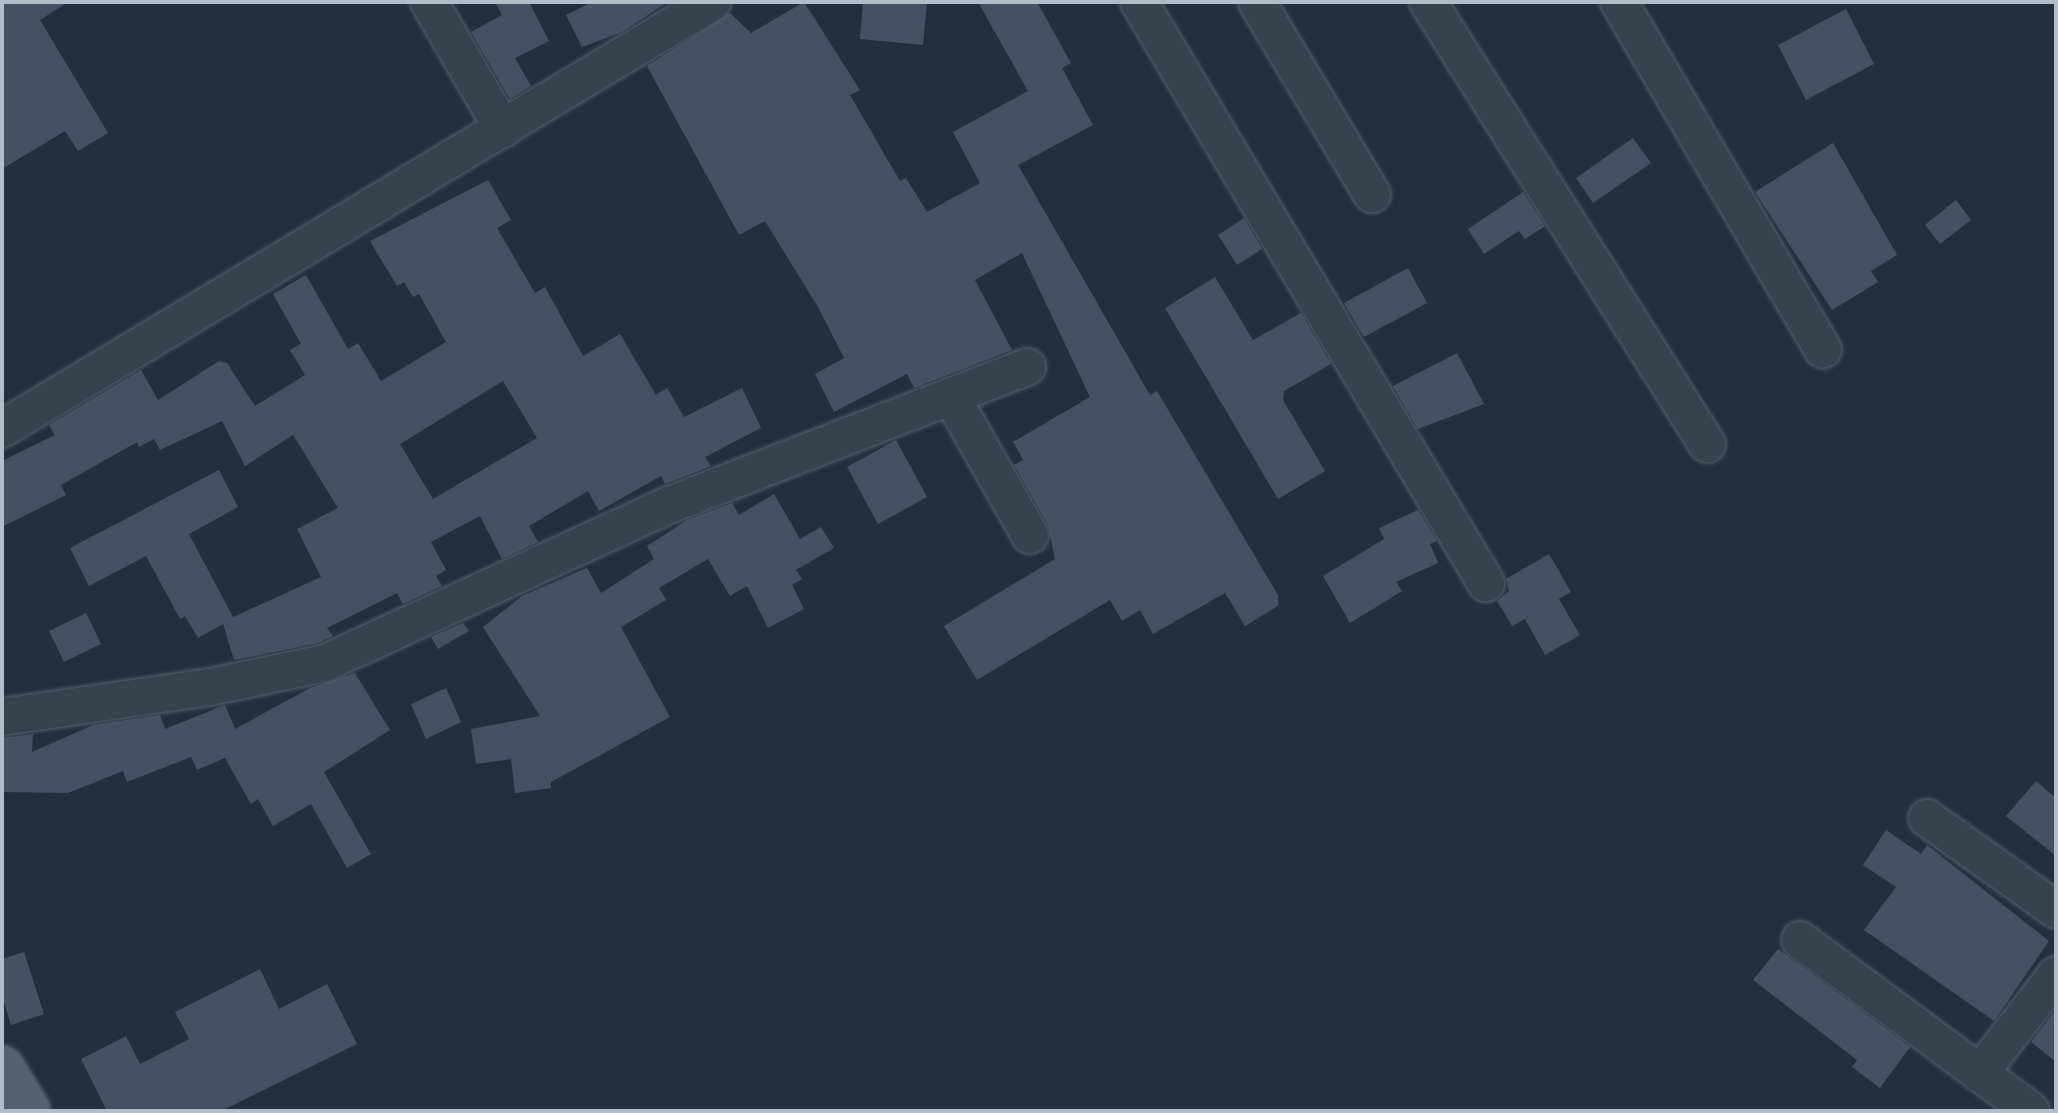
<!DOCTYPE html>
<html>
<head>
<meta charset="utf-8">
<style>
  body { margin:0 }
  #map { position:relative; width:2058px; height:1113px; overflow:hidden; background:#242f3e; font-family:Ubuntu,sans-serif }
  div>[style] { position:absolute }
  .building>* { inset:0; background:#455162 }
  .roads { filter:drop-shadow(0 0 2px #565f6c) drop-shadow(0 0 2px #565f6c) }
  .minor>* { height:36px; margin:-18px; padding:0 18px; transform-origin:18px; border-radius:18px; background:#38414e }
  .major>* { height:44px; margin:-22px; padding:0 22px; transform-origin:22px; border-radius:22px; background:#56606e }
  span { translate:-50% -50%; white-space:nowrap; text-align:center; line-height:1.15; -webkit-text-stroke:6px #1d2633; paint-order:stroke }
  .frame { position:absolute; inset:0; border:4px solid #b4bcc9; pointer-events:none }
</style>
</head>
<body>
<div id="map">
  <div class="building">
    <div style="clip-path:polygon(2px 2px,68px 2px,40px 20px,108px 133px,78px 151px,65px 131px,2px 169px)"></div>
    <div style="clip-path:polygon(495px 2px,529px 2px,549px 41px,515px 58px,531px 86px,510px 99px,471px 32px,502px 15px)"></div>
    <div style="clip-path:polygon(592px 2px,668px 2px,620px 33px,582px 47px,566px 15px)"></div>
    <div style="clip-path:polygon(804px 2px,860px 90px,850px 95px,900px 181px,906px 178px,927px 212px,980px 183px,953px 132px,1028px 91px,978px 2px,1037px 2px,1071px 63px,1062px 68px,1093px 125px,1018px 165px,1150px 395px,1157px 391px,1278px 595px,1278px 606px,1245px 626px,1225px 593px,1153px 634px,1140px 610px,1122px 621px,1110px 600px,977px 680px,944px 626px,1055px 559px,1048px 525px,1014px 465px,1023px 460px,1013px 442px,1090px 397px,1022px 253px,975px 280px,1012px 350px,914px 388px,907px 374px,834px 412px,815px 374px,844px 358px,818px 307px,765px 221px,739px 235px,647px 66px,730px 13px,751px 33px)"></div>
    <div style="clip-path:polygon(863px 2px,927px 2px,923px 45px,860px 39px)"></div>
    <div style="clip-path:polygon(1846px 9px,1874px 64px,1806px 100px,1778px 45px)"></div>
    <div style="clip-path:polygon(1633px 138px,1651px 163px,1593px 203px,1576px 178px)"></div>
    <div style="clip-path:polygon(1833px 143px,1897px 255px,1871px 271px,1878px 282px,1832px 310px,1755px 192px)"></div>
    <div style="clip-path:polygon(evenodd,488px 180px,511px 220px,497px 228px,535px 293px,545px 287px,583px 356px,620px 334px,656px 395px,667px 388px,684px 417px,742px 388px,761px 428px,705px 457px,711px 466px,665px 484px,661px 476px,599px 511px,588px 491px,529px 526px,538px 542px,502px 559px,480px 516px,431px 542px,446px 570px,436px 576px,442px 586px,403px 604px,397px 593px,327px 628px,333px 636px,318px 643px,234px 660px,223px 624px,198px 638px,185px 616px,180px 619px,146px 556px,89px 586px,70px 548px,219px 470px,238px 507px,189px 534px,233px 617px,321px 577px,297px 529px,338px 508px,293px 435px,245px 466px,222px 421px,160px 450px,154px 439px,139px 447px,137px 442px,61px 485px,66px 495px,2px 527px,2px 461px,55px 435px,49px 425px,141px 370px,158px 400px,219px 361px,227px 363px,255px 406px,305px 375px,290px 350px,301px 344px,273px 294px,306px 275px,348px 349px,358px 343px,381px 381px,446px 342px,419px 294px,413px 297px,404px 282px,397px 286px,370px 241px,488px 180px,503px 381px,537px 438px,433px 499px,400px 444px,503px 381px)"></div>
    <div style="clip-path:polygon(1523px 192px,1545px 226px,1525px 239px,1519px 231px,1484px 254px,1468px 229px)"></div>
    <div style="clip-path:polygon(1956px 200px,1971px 220px,1940px 244px,1925px 225px)"></div>
    <div style="clip-path:polygon(1244px 218px,1262px 249px,1237px 265px,1218px 235px)"></div>
    <div style="clip-path:polygon(1408px 268px,1427px 303px,1364px 337px,1344px 303px)"></div>
    <div style="clip-path:polygon(1215px 277px,1253px 340px,1301px 313px,1331px 364px,1284px 391px,1283px 400px,1325px 471px,1278px 499px,1165px 308px)"></div>
    <div style="clip-path:polygon(1457px 353px,1484px 404px,1418px 429px,1393px 386px)"></div>
    <div style="clip-path:polygon(896px 440px,927px 497px,878px 524px,847px 467px)"></div>
    <div style="clip-path:polygon(774px 494px,800px 539px,821px 527px,834px 548px,796px 570px,802px 579px,792px 585px,804px 609px,768px 628px,747px 586px,730px 596px,708px 559px,659px 588px,666px 600px,621px 627px,670px 717px,551px 782px,551px 788px,515px 793px,511px 759px,476px 764px,471px 729px,540px 716px,483px 627px,522px 596px,587px 568px,601px 593px,654px 559px,647px 546px,687px 520px,732px 503px,739px 515px)"></div>
    <div style="clip-path:polygon(1418px 510px,1437px 541px,1430px 544px,1438px 563px,1396px 582px,1402px 591px,1350px 623px,1323px 576px,1384px 539px,1379px 528px)"></div>
    <div style="clip-path:polygon(1549px 554px,1571px 592px,1559px 599px,1580px 635px,1545px 655px,1525px 619px,1512px 626px,1497px 601px,1509px 591px,1506px 579px)"></div>
    <div style="clip-path:polygon(86px 613px,101px 644px,64px 662px,49px 631px)"></div>
    <div style="clip-path:polygon(463px 623px,469px 631px,438px 649px,431px 637px)"></div>
    <div style="clip-path:polygon(355px 673px,390px 730px,324px 772px,371px 854px,347px 868px,311px 804px,273px 826px,258px 799px,251px 804px,225px 758px,197px 770px,191px 757px,127px 782px,123px 771px,68px 793px,2px 792px,2px 738px,33px 734px,32px 752px,93px 725px,160px 715px,165px 729px,225px 705px,235px 729px,310px 688px)"></div>
    <div style="clip-path:polygon(446px 688px,461px 722px,426px 739px,411px 704px)"></div>
    <div style="clip-path:polygon(2036px 781px,2056px 798px,2056px 856px,2006px 816px)"></div>
    <div style="clip-path:polygon(1886px 830px,1921px 854px,1927px 845px,2049px 941px,1994px 1021px,1864px 930px,1896px 887px,1863px 865px)"></div>
    <div style="clip-path:polygon(1778px 949px,1910px 1047px,1880px 1088px,1852px 1067px,1857px 1060px,1753px 980px)"></div>
    <div style="clip-path:polygon(24px 952px,44px 1014px,11px 1025px,2px 996px,2px 959px)"></div>
    <div style="clip-path:polygon(260px 969px,279px 1009px,327px 984px,357px 1044px,221px 1111px,107px 1111px,81px 1059px,126px 1036px,140px 1064px,189px 1039px,175px 1012px)"></div>
    <div style="clip-path:polygon(2054px 1012px,2056px 1013px,2056px 1062px,2031px 1042px)"></div>
  </div>
  <div class="roads">
    <div class="minor">
      <div style="left:429px;top:2px;width:147px;rotate:59.8deg"></div>
      <div style="left:1139px;top:2px;width:677px;rotate:59.15deg"></div>
      <div style="left:1257px;top:2px;width:224px;rotate:59.1deg"></div>
      <div style="left:1428px;top:2px;width:523px;rotate:57.74deg"></div>
      <div style="left:1619px;top:2px;width:403px;rotate:59.6deg"></div>
      <div style="left:951px;top:396px;width:160px;rotate:60.4deg"></div>
      <div style="left:2px;top:429px;width:829px;rotate:-31.02deg"></div>
      <div style="left:2px;top:717px;width:210px;rotate:-8.2deg"></div>
      <div style="left:210px;top:687px;width:117px;rotate:-11.8deg"></div>
      <div style="left:325px;top:663px;width:379px;rotate:-24.7deg"></div>
      <div style="left:669px;top:505px;width:384px;rotate:-21.1deg"></div>
      <div style="left:1927px;top:818px;width:158px;rotate:35.5deg"></div>
      <div style="left:1800px;top:940px;width:287px;rotate:36.5deg"></div>
      <div style="left:1980px;top:1073px;width:124px;rotate:-52.2deg"></div>
    </div>
    <div class="major">
      <div style="left:2px;top:1068px;width:50px;rotate:58.8deg"></div>
    </div>
  </div>
  <div class="frame"></div>
</div>
</body>
</html>
